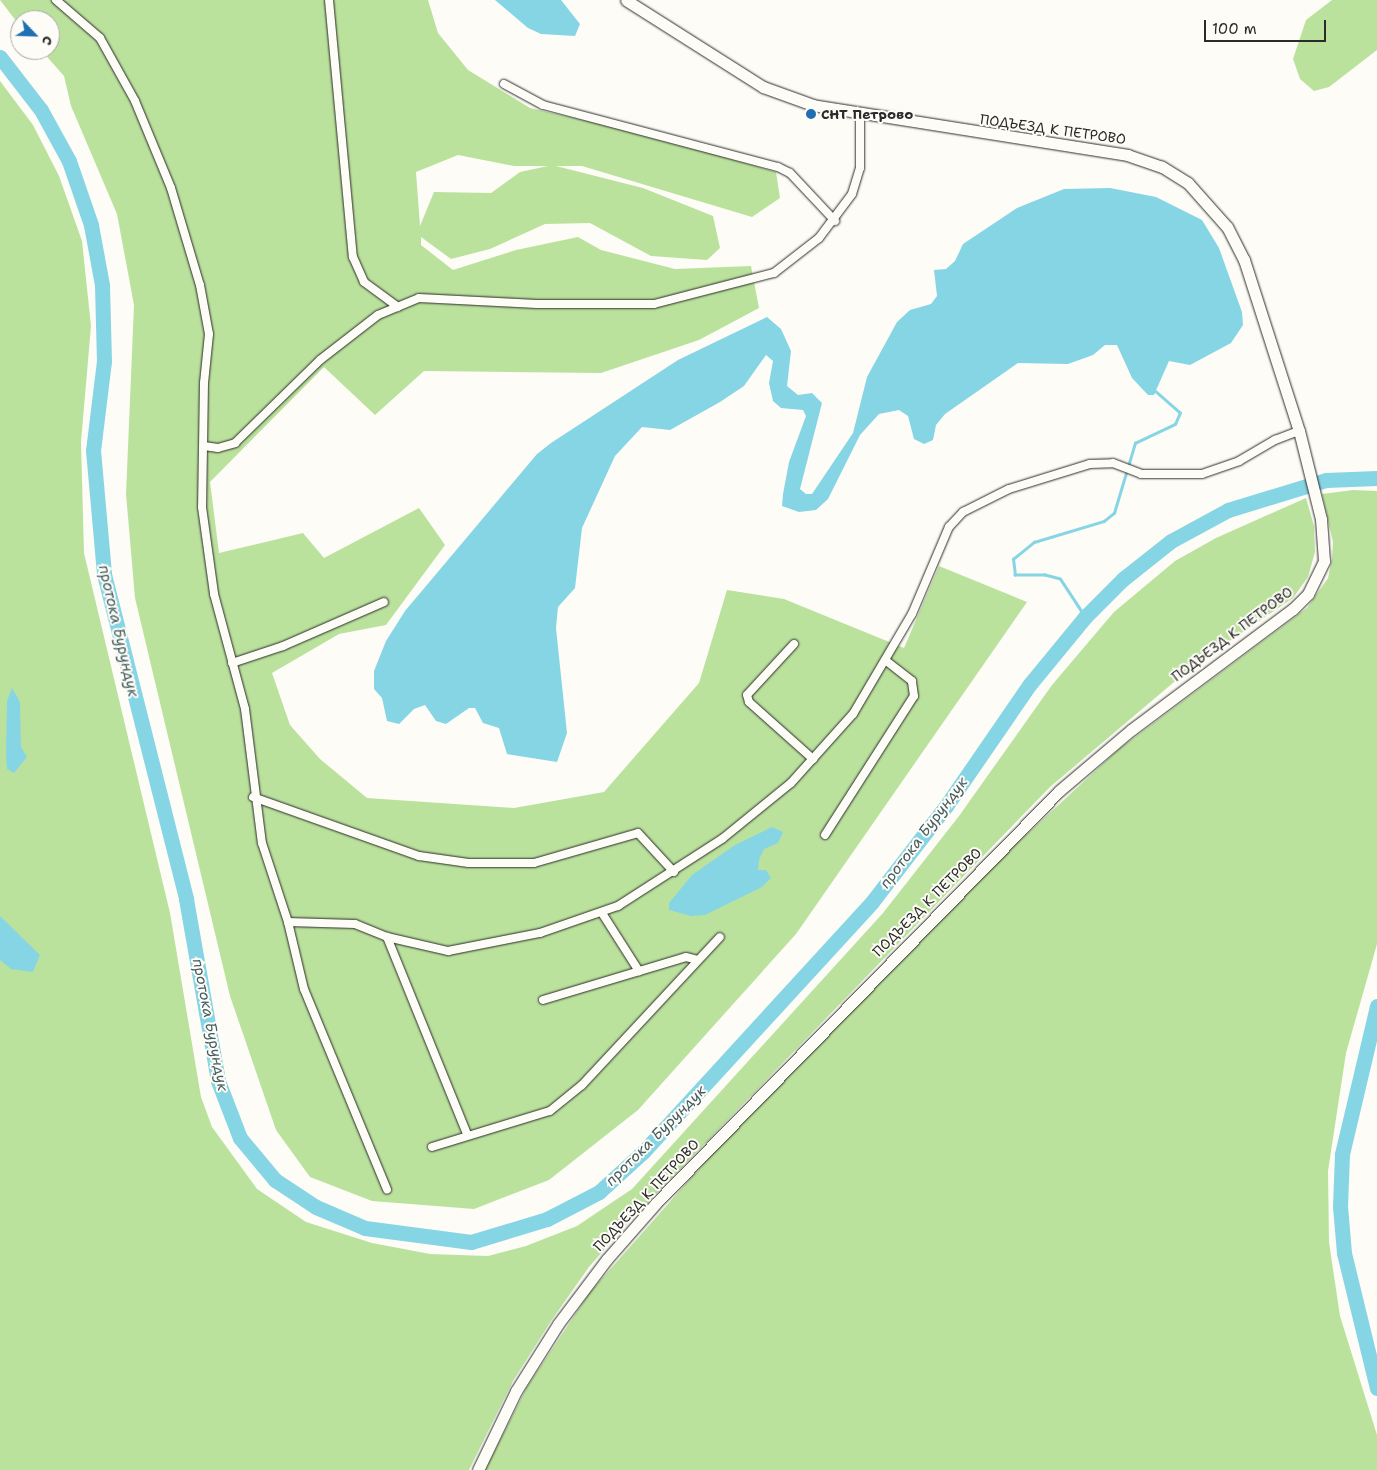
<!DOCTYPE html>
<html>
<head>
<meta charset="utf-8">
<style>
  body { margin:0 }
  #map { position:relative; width:1377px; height:1470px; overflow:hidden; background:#fdfcf7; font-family:"Shantell Sans",sans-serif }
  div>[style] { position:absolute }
  .green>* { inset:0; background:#bbe29d }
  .water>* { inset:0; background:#86d5e4 }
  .stream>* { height:2.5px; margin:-1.25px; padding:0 1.25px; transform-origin:1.25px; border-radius:1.25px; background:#86d5e4 }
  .river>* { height:15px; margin:-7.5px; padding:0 7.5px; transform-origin:7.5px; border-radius:7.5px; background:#86d5e4 }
  .roads { filter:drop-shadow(0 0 1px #2b2b2b) drop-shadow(0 0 1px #2b2b2b) }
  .street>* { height:8px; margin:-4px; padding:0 4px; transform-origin:4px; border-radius:4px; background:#fdfcf7 }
  .secondary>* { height:11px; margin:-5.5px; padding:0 5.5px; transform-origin:5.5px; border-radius:5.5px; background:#fdfcf7 }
  .dots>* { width:14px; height:14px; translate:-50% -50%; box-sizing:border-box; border:2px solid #fdfcf7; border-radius:50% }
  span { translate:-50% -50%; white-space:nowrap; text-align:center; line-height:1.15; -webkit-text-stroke:4px #fdfcf7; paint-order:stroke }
  .poi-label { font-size:14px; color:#2b2b2b; font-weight:700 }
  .left { translate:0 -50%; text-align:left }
  .street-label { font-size:14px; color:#2b2b2b }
  .water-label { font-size:15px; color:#465e62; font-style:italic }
  .north { position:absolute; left:10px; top:10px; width:50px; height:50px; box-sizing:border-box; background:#fdfcf7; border:1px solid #a9a8a5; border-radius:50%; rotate:114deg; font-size:14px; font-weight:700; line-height:20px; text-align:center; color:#2b2b2b }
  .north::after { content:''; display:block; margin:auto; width:18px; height:22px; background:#1f6fb2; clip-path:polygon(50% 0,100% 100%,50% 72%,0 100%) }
  .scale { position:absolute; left:1204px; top:20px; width:122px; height:22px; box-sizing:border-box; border:2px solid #2b2b2b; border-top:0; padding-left:6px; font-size:15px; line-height:18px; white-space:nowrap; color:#2b2b2b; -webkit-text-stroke:4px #fdfcf7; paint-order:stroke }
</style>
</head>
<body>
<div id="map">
  <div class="green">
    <div style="clip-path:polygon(evenodd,0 0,428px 0,438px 33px,468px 70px,530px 108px,653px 136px,776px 172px,780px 198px,752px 217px,582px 166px,556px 166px,643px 188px,713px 216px,720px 248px,707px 260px,651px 256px,590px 223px,545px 224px,490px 249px,451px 259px,421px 237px,421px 245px,453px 270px,516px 250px,578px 237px,601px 250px,675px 269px,751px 266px,759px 308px,699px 340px,601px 373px,424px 371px,375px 415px,324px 367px,210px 482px,219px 553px,303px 533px,324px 558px,419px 508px,445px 545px,386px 625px,339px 634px,272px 673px,290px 725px,320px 759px,367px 798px,514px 808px,604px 792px,699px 683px,727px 590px,784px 599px,904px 648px,939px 566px,1027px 602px,796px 934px,638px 1110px,549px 1180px,474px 1209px,372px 1201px,310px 1177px,276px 1130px,230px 996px,135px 598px,126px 494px,134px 305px,117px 214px,71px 106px,64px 76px,41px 50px,50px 50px,50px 20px,20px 20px,20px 26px,0 0,458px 155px,514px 166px,548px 166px,520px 172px,491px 193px,434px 192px,420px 226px,416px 172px,458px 155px)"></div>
    <div style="clip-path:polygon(1332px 0,1377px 0,1377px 50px,1329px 87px,1314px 91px,1300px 79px,1293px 59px,1306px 20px)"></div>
    <div style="clip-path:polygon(0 81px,33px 125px,59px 176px,82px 241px,91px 326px,81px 442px,84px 553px,170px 913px,201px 1097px,212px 1127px,257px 1189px,306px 1222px,372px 1243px,430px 1254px,488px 1256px,526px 1246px,577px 1226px,632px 1189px,883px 913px,959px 816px,1052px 685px,1114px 612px,1175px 561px,1216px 538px,1306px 498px,1314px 526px,1315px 552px,1308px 577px,1293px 598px,1193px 666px,1050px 787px,624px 1227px,589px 1267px,551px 1321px,513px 1381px,469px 1470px,0 1470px)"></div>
    <div style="clip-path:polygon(1353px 490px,1377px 491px,1377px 944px,1346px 1053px,1328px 1171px,1329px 1242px,1340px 1316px,1377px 1435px,1377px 1470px,485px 1470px,527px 1387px,590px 1292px,706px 1161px,1000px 859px,1119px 749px,1307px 608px,1328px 578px,1332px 559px,1333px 542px,1322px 494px)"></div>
  </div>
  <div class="water">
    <div style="clip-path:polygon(495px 0,561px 0,580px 24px,575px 36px,541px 34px,528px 28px)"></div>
    <div style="clip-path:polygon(1110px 188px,1156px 197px,1202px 220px,1219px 248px,1242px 312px,1243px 325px,1231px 343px,1190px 365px,1169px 361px,1154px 395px,1148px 395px,1132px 378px,1117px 345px,1105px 345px,1093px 355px,1068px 364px,1018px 363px,945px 414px,936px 425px,933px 440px,924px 444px,914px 439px,908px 416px,899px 410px,879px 414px,860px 435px,828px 499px,816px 510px,799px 512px,782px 506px,783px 494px,789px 462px,806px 416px,803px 410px,781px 408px,773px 401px,769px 383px,773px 361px,766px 355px,744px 386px,720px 402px,670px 430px,642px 427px,615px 456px,582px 528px,575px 588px,558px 607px,556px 628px,567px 733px,557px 762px,507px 754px,499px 728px,483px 723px,475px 708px,469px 708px,446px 724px,436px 721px,425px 705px,414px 709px,399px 724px,387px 721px,382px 698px,374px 689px,374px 671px,386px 641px,405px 611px,537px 454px,551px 443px,678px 360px,767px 317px,781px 329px,791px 351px,787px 386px,798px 395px,812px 393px,822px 403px,800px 489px,806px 494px,812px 494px,853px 433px,867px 377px,897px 322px,910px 310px,931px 304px,937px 296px,934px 270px,946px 269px,955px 261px,963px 244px,1017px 208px,1064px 189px)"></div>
    <div style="clip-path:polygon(12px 688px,20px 702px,21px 747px,27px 757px,14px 773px,7px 769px,6px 755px,7px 701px)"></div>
    <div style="clip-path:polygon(772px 827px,783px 832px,778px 843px,764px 849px,759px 860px,758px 870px,766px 870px,771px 878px,762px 887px,705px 915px,691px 916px,669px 910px,669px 903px,692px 875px,735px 845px)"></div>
    <div style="clip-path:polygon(0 916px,40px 955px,33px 972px,11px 969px,0 960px)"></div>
  </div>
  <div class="stream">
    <div style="left:1085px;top:617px;width:45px;rotate:-123.3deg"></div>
    <div style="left:1060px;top:579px;width:16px;rotate:-165deg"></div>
    <div style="left:1045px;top:575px;width:30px;rotate:180deg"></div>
    <div style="left:1015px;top:575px;width:16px;rotate:-97deg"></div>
    <div style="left:1013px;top:559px;width:27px;rotate:-39deg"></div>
    <div style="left:1034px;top:542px;width:73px;rotate:-16.7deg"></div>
    <div style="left:1104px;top:521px;width:13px;rotate:-39deg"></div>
    <div style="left:1114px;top:513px;width:73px;rotate:-73.3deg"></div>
    <div style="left:1135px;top:443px;width:44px;rotate:-25.4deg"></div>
    <div style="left:1175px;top:424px;width:12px;rotate:-66deg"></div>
    <div style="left:1180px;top:413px;width:32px;rotate:-139deg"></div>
  </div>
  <div class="river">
    <div style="left:0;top:57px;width:67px;rotate:52.3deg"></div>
    <div style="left:41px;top:110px;width:58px;rotate:61.2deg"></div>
    <div style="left:69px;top:161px;width:68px;rotate:71deg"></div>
    <div style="left:91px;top:225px;width:61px;rotate:79.6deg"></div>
    <div style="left:102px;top:285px;width:76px;rotate:88.5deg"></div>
    <div style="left:104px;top:361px;width:90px;rotate:97deg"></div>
    <div style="left:93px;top:450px;width:124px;rotate:84.9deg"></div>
    <div style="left:104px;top:574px;width:335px;rotate:75.8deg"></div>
    <div style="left:186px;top:899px;width:185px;rotate:80deg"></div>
    <div style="left:218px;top:1081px;width:61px;rotate:68.9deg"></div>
    <div style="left:240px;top:1138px;width:55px;rotate:50.2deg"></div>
    <div style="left:275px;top:1180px;width:49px;rotate:33.4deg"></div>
    <div style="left:316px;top:1207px;width:53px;rotate:23.2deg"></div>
    <div style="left:365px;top:1228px;width:107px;rotate:7.5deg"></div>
    <div style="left:471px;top:1242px;width:79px;rotate:-16.8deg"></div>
    <div style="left:547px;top:1219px;width:59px;rotate:-27.4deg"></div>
    <div style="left:599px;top:1192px;width:59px;rotate:-42.3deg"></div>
    <div style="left:643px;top:1152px;width:339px;rotate:-47.5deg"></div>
    <div style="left:872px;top:902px;width:121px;rotate:-52.4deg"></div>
    <div style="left:946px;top:806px;width:148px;rotate:-55.5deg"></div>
    <div style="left:1030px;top:684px;width:87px;rotate:-50.6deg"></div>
    <div style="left:1085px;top:617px;width:54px;rotate:-45deg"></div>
    <div style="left:1123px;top:579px;width:61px;rotate:-38.4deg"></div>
    <div style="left:1171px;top:541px;width:65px;rotate:-28.5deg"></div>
    <div style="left:1228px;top:510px;width:102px;rotate:-17deg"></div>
    <div style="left:1326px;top:480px;width:51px;rotate:-2.2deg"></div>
    <div style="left:1377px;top:1006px;width:152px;rotate:103.3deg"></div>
    <div style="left:1342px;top:1154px;width:52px;rotate:92.2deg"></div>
    <div style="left:1340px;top:1206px;width:47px;rotate:85.1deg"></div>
    <div style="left:1344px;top:1253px;width:139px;rotate:76.3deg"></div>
  </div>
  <div class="roads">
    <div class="street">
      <div style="left:56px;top:0;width:58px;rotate:40.8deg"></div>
      <div style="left:100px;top:38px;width:72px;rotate:60.9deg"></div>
      <div style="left:135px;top:101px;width:94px;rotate:67.5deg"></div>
      <div style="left:171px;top:188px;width:101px;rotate:73.4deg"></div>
      <div style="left:200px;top:285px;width:50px;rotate:79.6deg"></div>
      <div style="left:209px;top:334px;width:49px;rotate:95.8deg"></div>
      <div style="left:204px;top:383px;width:124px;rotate:90.9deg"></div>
      <div style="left:202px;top:507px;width:88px;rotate:82.1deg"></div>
      <div style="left:214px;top:594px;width:119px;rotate:74.9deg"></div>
      <div style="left:245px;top:709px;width:135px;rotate:82.8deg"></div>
      <div style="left:262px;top:843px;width:83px;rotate:71.8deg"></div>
      <div style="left:288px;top:922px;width:69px;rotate:76.6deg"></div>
      <div style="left:304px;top:989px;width:217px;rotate:67.5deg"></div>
      <div style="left:329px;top:0;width:258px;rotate:84.7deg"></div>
      <div style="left:353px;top:257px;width:27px;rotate:66deg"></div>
      <div style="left:364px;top:282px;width:42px;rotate:36.3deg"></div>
      <div style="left:504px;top:84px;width:44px;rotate:28.3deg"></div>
      <div style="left:543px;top:105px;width:243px;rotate:14.8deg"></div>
      <div style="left:778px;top:167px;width:13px;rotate:27deg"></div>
      <div style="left:790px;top:173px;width:66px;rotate:46.8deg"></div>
      <div style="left:204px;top:446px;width:14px;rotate:8deg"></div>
      <div style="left:218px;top:448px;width:18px;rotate:-16deg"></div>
      <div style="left:235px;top:443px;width:119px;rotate:-44.3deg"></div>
      <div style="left:320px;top:360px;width:73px;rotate:-37.8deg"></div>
      <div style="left:378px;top:315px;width:44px;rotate:-22.5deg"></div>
      <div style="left:419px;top:298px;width:118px;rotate:2.9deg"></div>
      <div style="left:537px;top:304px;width:117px"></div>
      <div style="left:654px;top:304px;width:124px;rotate:-14.5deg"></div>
      <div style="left:774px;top:273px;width:57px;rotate:-37.9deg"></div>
      <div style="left:819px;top:238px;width:55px;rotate:-53.1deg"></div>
      <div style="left:852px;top:194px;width:27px;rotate:-73deg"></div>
      <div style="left:860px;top:168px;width:55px;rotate:-90deg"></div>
      <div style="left:794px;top:644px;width:69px;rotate:132.7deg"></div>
      <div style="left:747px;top:695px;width:7px;rotate:74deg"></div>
      <div style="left:749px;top:702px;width:86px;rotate:41.7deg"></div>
      <div style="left:232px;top:663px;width:54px;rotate:-18.4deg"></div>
      <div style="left:283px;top:646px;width:110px;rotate:-23.5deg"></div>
      <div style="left:253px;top:797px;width:176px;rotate:19.6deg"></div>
      <div style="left:419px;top:856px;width:50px;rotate:8deg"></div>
      <div style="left:469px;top:863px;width:65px"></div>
      <div style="left:534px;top:863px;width:108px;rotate:-16.1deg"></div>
      <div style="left:638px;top:833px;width:53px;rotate:47.3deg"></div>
      <div style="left:825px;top:835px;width:165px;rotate:-57.4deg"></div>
      <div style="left:914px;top:696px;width:15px;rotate:-98deg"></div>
      <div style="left:912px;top:681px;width:34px;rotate:-142deg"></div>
      <div style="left:602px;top:913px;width:69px;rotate:57.5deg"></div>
      <div style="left:288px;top:922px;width:67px;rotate:1.7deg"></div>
      <div style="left:355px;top:924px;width:35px;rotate:22deg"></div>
      <div style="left:387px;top:937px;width:63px;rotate:12.9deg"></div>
      <div style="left:448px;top:951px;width:94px;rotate:-11.1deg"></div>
      <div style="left:540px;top:933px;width:83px;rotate:-19.1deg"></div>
      <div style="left:618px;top:906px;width:124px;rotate:-32.8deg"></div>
      <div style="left:722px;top:839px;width:89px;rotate:-39.1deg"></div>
      <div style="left:791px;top:783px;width:93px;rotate:-48.1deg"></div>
      <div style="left:853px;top:714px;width:116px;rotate:-59.5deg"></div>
      <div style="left:912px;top:614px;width:95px;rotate:-67deg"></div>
      <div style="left:949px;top:527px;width:21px;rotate:-47deg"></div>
      <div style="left:963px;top:512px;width:51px;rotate:-26.6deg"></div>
      <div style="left:1009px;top:489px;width:85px;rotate:-17.2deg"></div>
      <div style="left:1090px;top:464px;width:23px;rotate:-2deg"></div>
      <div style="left:1113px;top:463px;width:30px;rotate:21deg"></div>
      <div style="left:1141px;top:474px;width:61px"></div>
      <div style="left:1202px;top:474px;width:39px;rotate:-19deg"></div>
      <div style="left:1239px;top:461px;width:42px;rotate:-30.3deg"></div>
      <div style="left:1275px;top:440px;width:26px;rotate:-21deg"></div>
      <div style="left:387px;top:937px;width:213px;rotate:67.9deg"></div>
      <div style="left:543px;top:1000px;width:149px;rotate:-16.7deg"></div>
      <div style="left:686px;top:957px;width:12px;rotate:14deg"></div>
      <div style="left:432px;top:1147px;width:123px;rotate:-17deg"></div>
      <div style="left:550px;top:1111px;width:41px;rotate:-39.1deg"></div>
      <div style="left:582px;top:1085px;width:202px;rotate:-47deg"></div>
    </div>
    <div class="secondary">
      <div style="left:478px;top:1470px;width:88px;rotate:-64.3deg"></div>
      <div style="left:516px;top:1391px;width:79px;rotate:-57.9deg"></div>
      <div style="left:558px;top:1324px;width:81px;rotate:-53deg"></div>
      <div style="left:607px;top:1259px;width:74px;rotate:-48.8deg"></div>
      <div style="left:656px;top:1203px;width:576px;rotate:-45.63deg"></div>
      <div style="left:1059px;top:791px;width:94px;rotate:-40.3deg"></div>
      <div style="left:1131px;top:730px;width:202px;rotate:-36.8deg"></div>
      <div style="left:1293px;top:609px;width:21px;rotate:-45deg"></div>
      <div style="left:1308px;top:594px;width:37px;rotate:-64deg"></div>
      <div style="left:1324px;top:561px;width:42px;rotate:-94.1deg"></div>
      <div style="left:1321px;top:519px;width:91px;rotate:-104deg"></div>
      <div style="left:1299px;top:431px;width:180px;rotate:-107.8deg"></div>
      <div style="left:1244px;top:260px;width:37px;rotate:-117deg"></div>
      <div style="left:1227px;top:227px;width:59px;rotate:-131.6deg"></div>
      <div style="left:1188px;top:183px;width:31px;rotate:-148deg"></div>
      <div style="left:1162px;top:167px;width:36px;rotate:-161deg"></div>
      <div style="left:1128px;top:155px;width:319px;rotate:-171deg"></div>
      <div style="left:813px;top:105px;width:53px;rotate:-160.2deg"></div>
      <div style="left:763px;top:87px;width:162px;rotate:-147.6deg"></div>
    </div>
  </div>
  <div class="dots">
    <div style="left:811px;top:114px;background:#1f6fb2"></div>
  </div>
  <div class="poi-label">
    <span class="left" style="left:821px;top:114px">СНТ Петрово</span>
  </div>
  <div class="street-label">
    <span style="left:1053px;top:129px;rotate:8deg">ПОДЪЕЗД К ПЕТРОВО</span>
    <span style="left:1232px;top:634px;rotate:-37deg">ПОДЪЕЗД К ПЕТРОВО</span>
    <span style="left:927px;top:902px;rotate:-45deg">ПОДЪЕЗД К ПЕТРОВО</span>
    <span style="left:646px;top:1195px;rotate:-47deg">ПОДЪЕЗД К ПЕТРОВО</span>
  </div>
  <div class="water-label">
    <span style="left:118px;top:631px;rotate:77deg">протока Бурундук</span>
    <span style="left:924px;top:833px;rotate:-53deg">протока Бурундук</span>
    <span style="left:210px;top:1025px;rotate:79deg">протока Бурундук</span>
    <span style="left:656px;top:1136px;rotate:-45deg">протока Бурундук</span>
  </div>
  <div class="north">С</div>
  <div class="scale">100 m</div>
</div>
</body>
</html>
